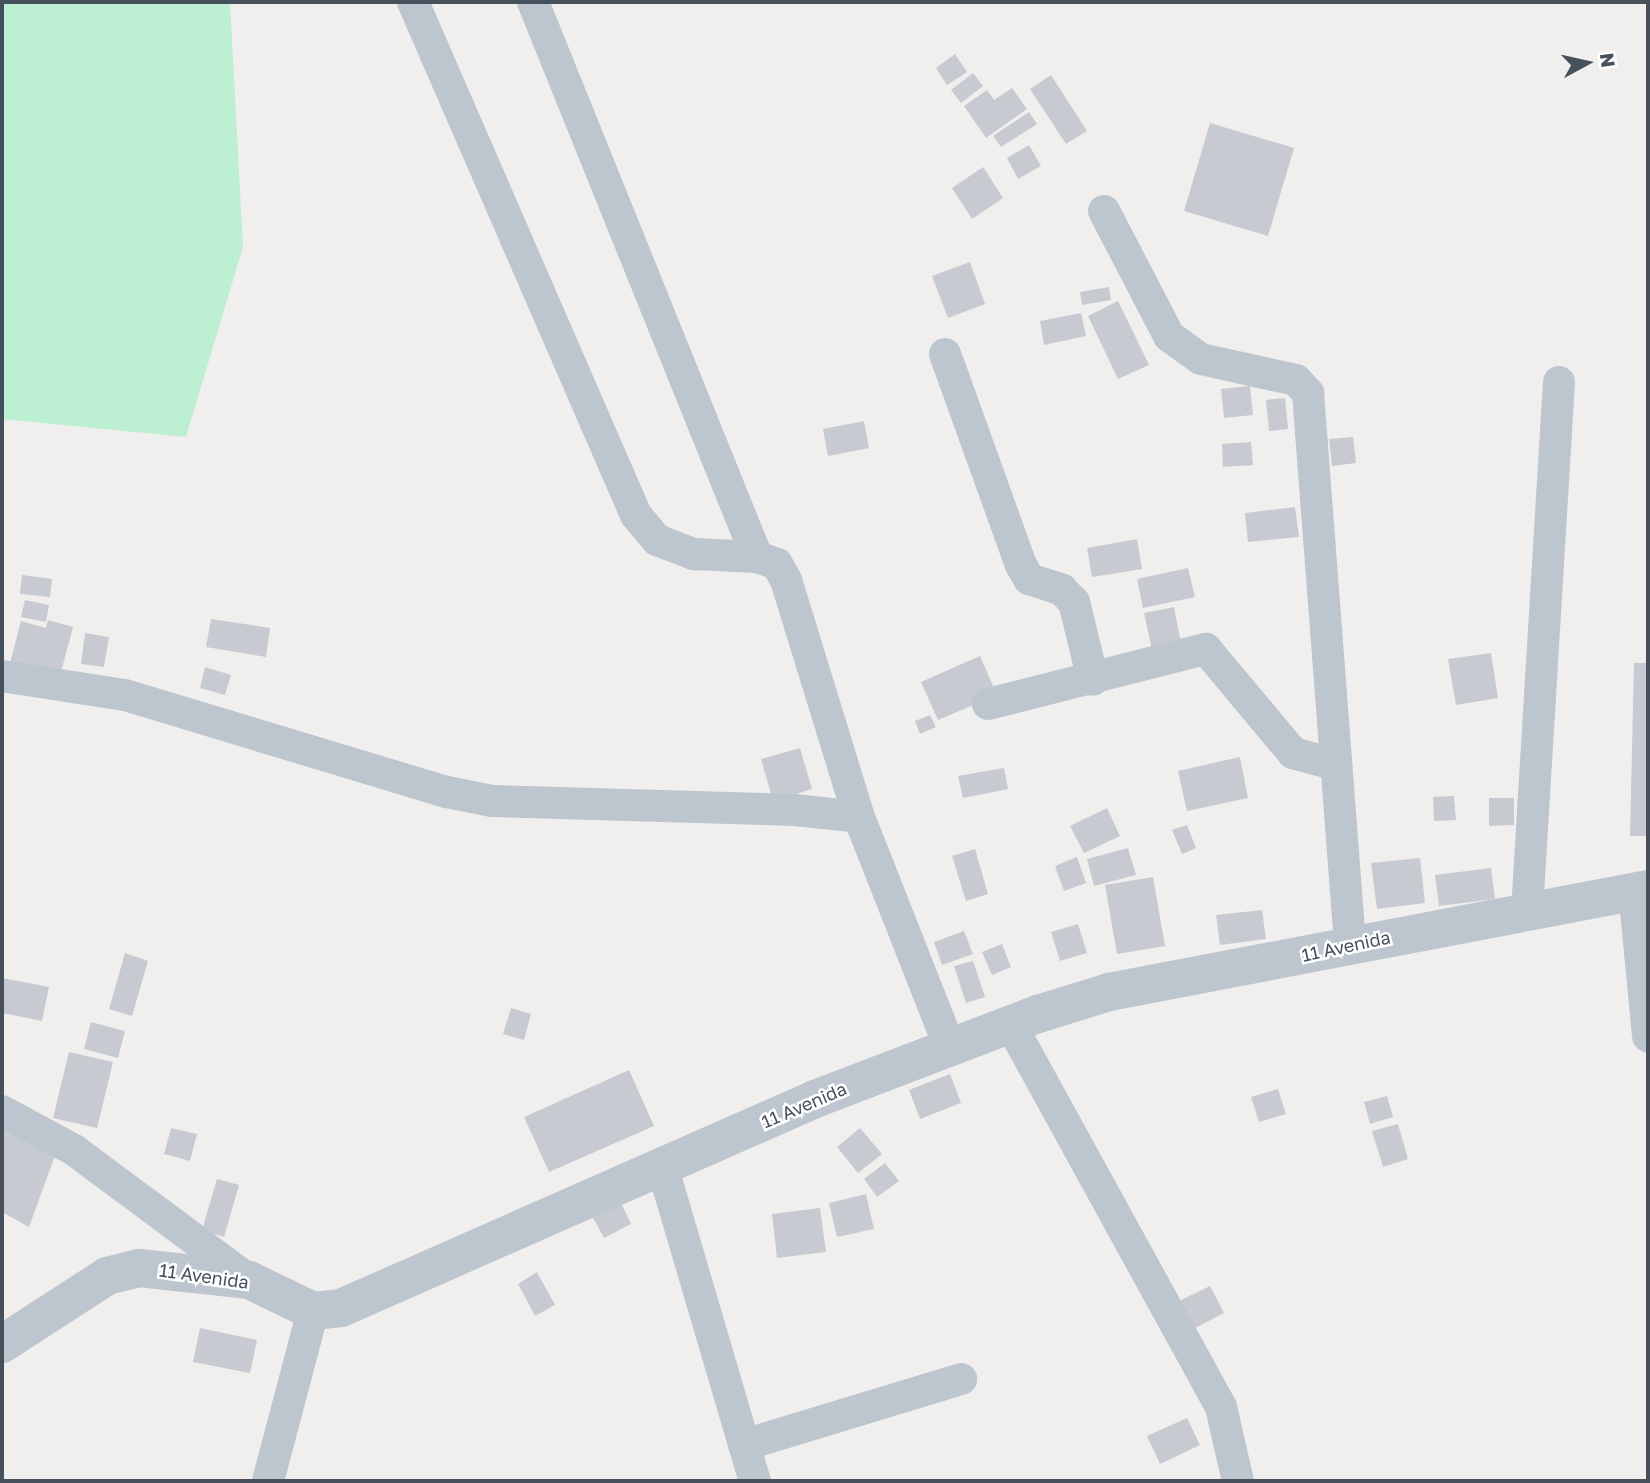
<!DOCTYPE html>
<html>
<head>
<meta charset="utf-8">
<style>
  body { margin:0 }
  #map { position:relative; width:1650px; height:1483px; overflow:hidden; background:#f1eeee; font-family:"Golos Text",sans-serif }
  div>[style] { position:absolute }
  .green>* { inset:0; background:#bdefd2 }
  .building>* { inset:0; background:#c8cad1 }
  .minor>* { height:32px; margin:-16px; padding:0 16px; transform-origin:16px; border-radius:16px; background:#bdc5ce }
  .tertiary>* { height:38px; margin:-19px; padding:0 19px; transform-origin:19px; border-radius:19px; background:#bdc5ce }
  span { translate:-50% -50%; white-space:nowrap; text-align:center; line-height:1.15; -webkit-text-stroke:5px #fff; paint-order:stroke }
  .street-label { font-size:18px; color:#47515c }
  .frame { position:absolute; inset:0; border:4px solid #47515c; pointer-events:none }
  .north { position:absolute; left:1552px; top:28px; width:70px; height:70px; -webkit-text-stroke:5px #fff; paint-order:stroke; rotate:82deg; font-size:19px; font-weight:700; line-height:28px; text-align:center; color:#47515c }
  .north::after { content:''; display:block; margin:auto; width:24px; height:32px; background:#47515c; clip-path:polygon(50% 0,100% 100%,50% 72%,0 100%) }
</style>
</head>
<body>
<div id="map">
  <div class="green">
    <div style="clip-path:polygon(2px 2px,230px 2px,243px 247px,186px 437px,2px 419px)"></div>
  </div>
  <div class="building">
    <div style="clip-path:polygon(955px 54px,967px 72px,947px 85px,936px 68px)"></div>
    <div style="clip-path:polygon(973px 73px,983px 86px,961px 103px,951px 90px)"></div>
    <div style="clip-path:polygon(1051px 75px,1087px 131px,1066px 144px,1030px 89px)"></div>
    <div style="clip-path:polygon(1012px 88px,1027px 109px,986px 138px,964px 106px,987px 90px,994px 100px)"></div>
    <div style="clip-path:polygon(1029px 112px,1037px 124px,1001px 147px,993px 136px)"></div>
    <div style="clip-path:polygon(1210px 123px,1294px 148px,1268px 236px,1184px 211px)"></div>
    <div style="clip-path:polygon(1029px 145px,1041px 166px,1018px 179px,1007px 158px)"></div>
    <div style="clip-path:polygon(983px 167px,1003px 198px,972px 219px,952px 188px)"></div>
    <div style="clip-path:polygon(970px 262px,985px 304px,948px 318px,932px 276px)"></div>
    <div style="clip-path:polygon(1109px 287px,1111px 300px,1082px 305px,1080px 292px)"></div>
    <div style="clip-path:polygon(1118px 301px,1149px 365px,1118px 379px,1088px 316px)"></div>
    <div style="clip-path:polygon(1081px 313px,1086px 336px,1044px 345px,1040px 321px)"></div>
    <div style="clip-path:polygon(1250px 386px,1253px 415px,1224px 418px,1221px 389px)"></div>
    <div style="clip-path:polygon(1285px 398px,1288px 429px,1269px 431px,1266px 400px)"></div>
    <div style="clip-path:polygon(864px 421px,869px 448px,828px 456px,823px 429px)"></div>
    <div style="clip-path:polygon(1353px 437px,1356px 463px,1332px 466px,1329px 439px)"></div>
    <div style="clip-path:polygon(1251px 442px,1253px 465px,1223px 467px,1222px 444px)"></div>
    <div style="clip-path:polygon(1295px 507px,1299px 537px,1248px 542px,1245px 513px)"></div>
    <div style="clip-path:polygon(1137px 539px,1142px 569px,1092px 577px,1087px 548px)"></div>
    <div style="clip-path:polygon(1188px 568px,1195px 597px,1143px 608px,1137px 579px)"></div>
    <div style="clip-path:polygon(22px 575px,52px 579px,50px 597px,20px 594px)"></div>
    <div style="clip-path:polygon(25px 600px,49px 605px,46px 622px,21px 617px)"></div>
    <div style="clip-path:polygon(1174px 607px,1182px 648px,1153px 654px,1144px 613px)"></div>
    <div style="clip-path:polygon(211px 619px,270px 628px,266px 657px,206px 647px)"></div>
    <div style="clip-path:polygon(48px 620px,73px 627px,60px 676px,10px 663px,21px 621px,46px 628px)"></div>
    <div style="clip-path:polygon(85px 633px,109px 637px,104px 667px,81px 664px)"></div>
    <div style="clip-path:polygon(1491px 653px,1498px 698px,1456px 705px,1448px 659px)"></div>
    <div style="clip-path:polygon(980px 656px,997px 695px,938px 720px,921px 682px)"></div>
    <div style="clip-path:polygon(1634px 663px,1648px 663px,1648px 836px,1630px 836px)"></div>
    <div style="clip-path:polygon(205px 667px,231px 675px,225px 695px,200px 688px)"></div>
    <div style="clip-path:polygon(930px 715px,936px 727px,920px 734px,915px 721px)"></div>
    <div style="clip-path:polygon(800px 748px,812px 789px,773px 801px,761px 759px)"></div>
    <div style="clip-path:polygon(1240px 757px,1248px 798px,1187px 811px,1178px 771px)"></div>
    <div style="clip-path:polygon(1004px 768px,1008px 789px,963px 798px,958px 776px)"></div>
    <div style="clip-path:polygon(1454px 796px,1456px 820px,1434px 821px,1433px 797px)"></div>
    <div style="clip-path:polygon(1489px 798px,1514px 798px,1514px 825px,1489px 826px)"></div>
    <div style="clip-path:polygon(1107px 808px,1120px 836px,1084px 853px,1070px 826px)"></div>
    <div style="clip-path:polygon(1187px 825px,1196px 848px,1182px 854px,1172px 830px)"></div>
    <div style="clip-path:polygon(1128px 848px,1136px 875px,1094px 886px,1087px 859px)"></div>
    <div style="clip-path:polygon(975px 849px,988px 894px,966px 901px,952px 856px)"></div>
    <div style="clip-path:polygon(1077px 857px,1086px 883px,1064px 891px,1055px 866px)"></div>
    <div style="clip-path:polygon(1420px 858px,1425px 903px,1377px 909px,1371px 863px)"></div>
    <div style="clip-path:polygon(1491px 868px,1495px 899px,1439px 906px,1435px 875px)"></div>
    <div style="clip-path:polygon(1153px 877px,1165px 946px,1117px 954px,1105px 885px)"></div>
    <div style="clip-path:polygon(1262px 910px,1266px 939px,1220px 945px,1216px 915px)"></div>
    <div style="clip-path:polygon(1078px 924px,1087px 953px,1060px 961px,1051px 932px)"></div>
    <div style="clip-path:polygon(964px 931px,973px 954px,942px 965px,934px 942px)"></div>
    <div style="clip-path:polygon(1002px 944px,1011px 967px,992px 975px,982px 952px)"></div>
    <div style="clip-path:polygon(125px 953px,148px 961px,132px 1016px,109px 1009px)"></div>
    <div style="clip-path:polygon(973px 961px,985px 997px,966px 1003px,954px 966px)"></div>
    <div style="clip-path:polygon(2px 978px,49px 987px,42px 1021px,2px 1013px)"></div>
    <div style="clip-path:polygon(511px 1008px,531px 1014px,524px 1040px,503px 1034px)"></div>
    <div style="clip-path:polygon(91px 1022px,125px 1031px,118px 1058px,84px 1049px)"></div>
    <div style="clip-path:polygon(69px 1052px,113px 1062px,97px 1128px,53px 1118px)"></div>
    <div style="clip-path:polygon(629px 1070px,654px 1126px,549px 1172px,524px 1117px)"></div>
    <div style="clip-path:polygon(950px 1074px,961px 1103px,920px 1119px,909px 1090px)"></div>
    <div style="clip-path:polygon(1278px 1089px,1286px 1114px,1259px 1122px,1251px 1097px)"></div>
    <div style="clip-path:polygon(1387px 1096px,1393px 1117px,1370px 1124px,1364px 1102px)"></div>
    <div style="clip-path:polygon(1398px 1124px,1408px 1159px,1383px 1167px,1372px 1131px)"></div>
    <div style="clip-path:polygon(2px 1125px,56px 1153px,29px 1227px,2px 1212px)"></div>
    <div style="clip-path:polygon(171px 1128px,197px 1134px,190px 1161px,164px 1154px)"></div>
    <div style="clip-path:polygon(860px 1128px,882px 1154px,858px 1173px,837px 1147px)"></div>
    <div style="clip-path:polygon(885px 1163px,899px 1181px,877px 1197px,864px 1179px)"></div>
    <div style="clip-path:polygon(217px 1179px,239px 1185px,224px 1237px,202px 1230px)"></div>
    <div style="clip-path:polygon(866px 1194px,874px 1229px,837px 1237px,829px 1203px)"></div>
    <div style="clip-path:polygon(621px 1203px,631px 1224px,604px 1238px,593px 1218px)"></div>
    <div style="clip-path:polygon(820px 1208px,826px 1252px,777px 1258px,772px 1214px)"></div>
    <div style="clip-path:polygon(537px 1272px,555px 1305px,535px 1316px,518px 1284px)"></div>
    <div style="clip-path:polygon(1210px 1286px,1224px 1313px,1191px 1330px,1177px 1302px)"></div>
    <div style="clip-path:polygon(200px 1328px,257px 1340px,250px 1373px,193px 1362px)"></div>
    <div style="clip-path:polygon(1187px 1418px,1200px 1445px,1160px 1464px,1147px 1436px)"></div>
  </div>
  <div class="minor">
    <div style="left:413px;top:2px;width:559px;rotate:66.51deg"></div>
    <div style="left:636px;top:515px;width:33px;rotate:50deg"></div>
    <div style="left:657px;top:540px;width:40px;rotate:21deg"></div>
    <div style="left:694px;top:554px;width:63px;rotate:2.7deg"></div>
    <div style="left:757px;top:557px;width:21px;rotate:19deg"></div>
    <div style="left:777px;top:564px;width:18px;rotate:61deg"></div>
    <div style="left:786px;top:580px;width:248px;rotate:72.9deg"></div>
    <div style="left:859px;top:817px;width:248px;rotate:68.5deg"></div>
    <div style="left:533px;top:2px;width:598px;rotate:68.02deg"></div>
    <div style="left:1104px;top:211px;width:141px;rotate:62.5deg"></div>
    <div style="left:1169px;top:336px;width:39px;rotate:36deg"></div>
    <div style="left:1201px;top:359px;width:97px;rotate:12.5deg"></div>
    <div style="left:1296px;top:380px;width:18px;rotate:47deg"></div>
    <div style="left:1308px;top:393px;width:553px;rotate:85.64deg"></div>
    <div style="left:945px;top:354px;width:224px;rotate:70.2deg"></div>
    <div style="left:1021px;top:565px;width:16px;rotate:60deg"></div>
    <div style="left:1029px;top:579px;width:35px;rotate:18deg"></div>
    <div style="left:1062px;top:590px;width:17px;rotate:45deg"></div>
    <div style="left:1074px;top:602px;width:80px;rotate:76.3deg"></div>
    <div style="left:2px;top:676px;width:124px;rotate:8.8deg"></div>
    <div style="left:125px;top:695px;width:336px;rotate:16.8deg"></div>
    <div style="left:447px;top:792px;width:46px;rotate:11.3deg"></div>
    <div style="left:492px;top:801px;width:303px;rotate:1.7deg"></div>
    <div style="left:795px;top:810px;width:64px;rotate:6.2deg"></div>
    <div style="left:988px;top:704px;width:225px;rotate:-14.2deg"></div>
    <div style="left:1206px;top:649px;width:136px;rotate:50.1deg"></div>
    <div style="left:1293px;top:753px;width:41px;rotate:15.4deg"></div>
    <div style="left:1634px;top:890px;width:147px;rotate:84.5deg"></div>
    <div style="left:1527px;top:911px;width:530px;rotate:-86.54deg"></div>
    <div style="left:1011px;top:1025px;width:436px;rotate:61.2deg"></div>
    <div style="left:1221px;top:1407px;width:76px;rotate:77.1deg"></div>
    <div style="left:2px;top:1111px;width:82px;rotate:28.4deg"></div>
    <div style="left:74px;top:1150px;width:218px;rotate:36.6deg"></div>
    <div style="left:663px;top:1169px;width:325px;rotate:73.6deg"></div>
    <div style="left:744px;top:1445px;width:227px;rotate:-16.9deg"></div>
    <div style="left:268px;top:1481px;width:176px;rotate:-75.2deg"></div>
  </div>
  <div class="tertiary">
    <div style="left:2px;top:1344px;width:125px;rotate:-32.9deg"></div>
    <div style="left:107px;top:1276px;width:33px;rotate:-14deg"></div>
    <div style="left:139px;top:1268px;width:111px;rotate:6.2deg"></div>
    <div style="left:249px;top:1280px;width:71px;rotate:25.8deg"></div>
    <div style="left:313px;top:1311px;width:28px;rotate:-6deg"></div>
    <div style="left:341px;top:1308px;width:518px;rotate:-23.79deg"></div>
    <div style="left:815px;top:1099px;width:239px;rotate:-20.9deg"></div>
    <div style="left:1038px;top:1014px;width:74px;rotate:-17.2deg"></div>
    <div style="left:1109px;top:992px;width:549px;rotate:-10.82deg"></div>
  </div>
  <div class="street-label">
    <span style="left:1346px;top:946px;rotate:-12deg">11 Avenida</span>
    <span style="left:804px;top:1105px;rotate:-23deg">11 Avenida</span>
    <span style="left:204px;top:1276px;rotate:8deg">11 Avenida</span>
  </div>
  <div class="frame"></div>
  <div class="north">N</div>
</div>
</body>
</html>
